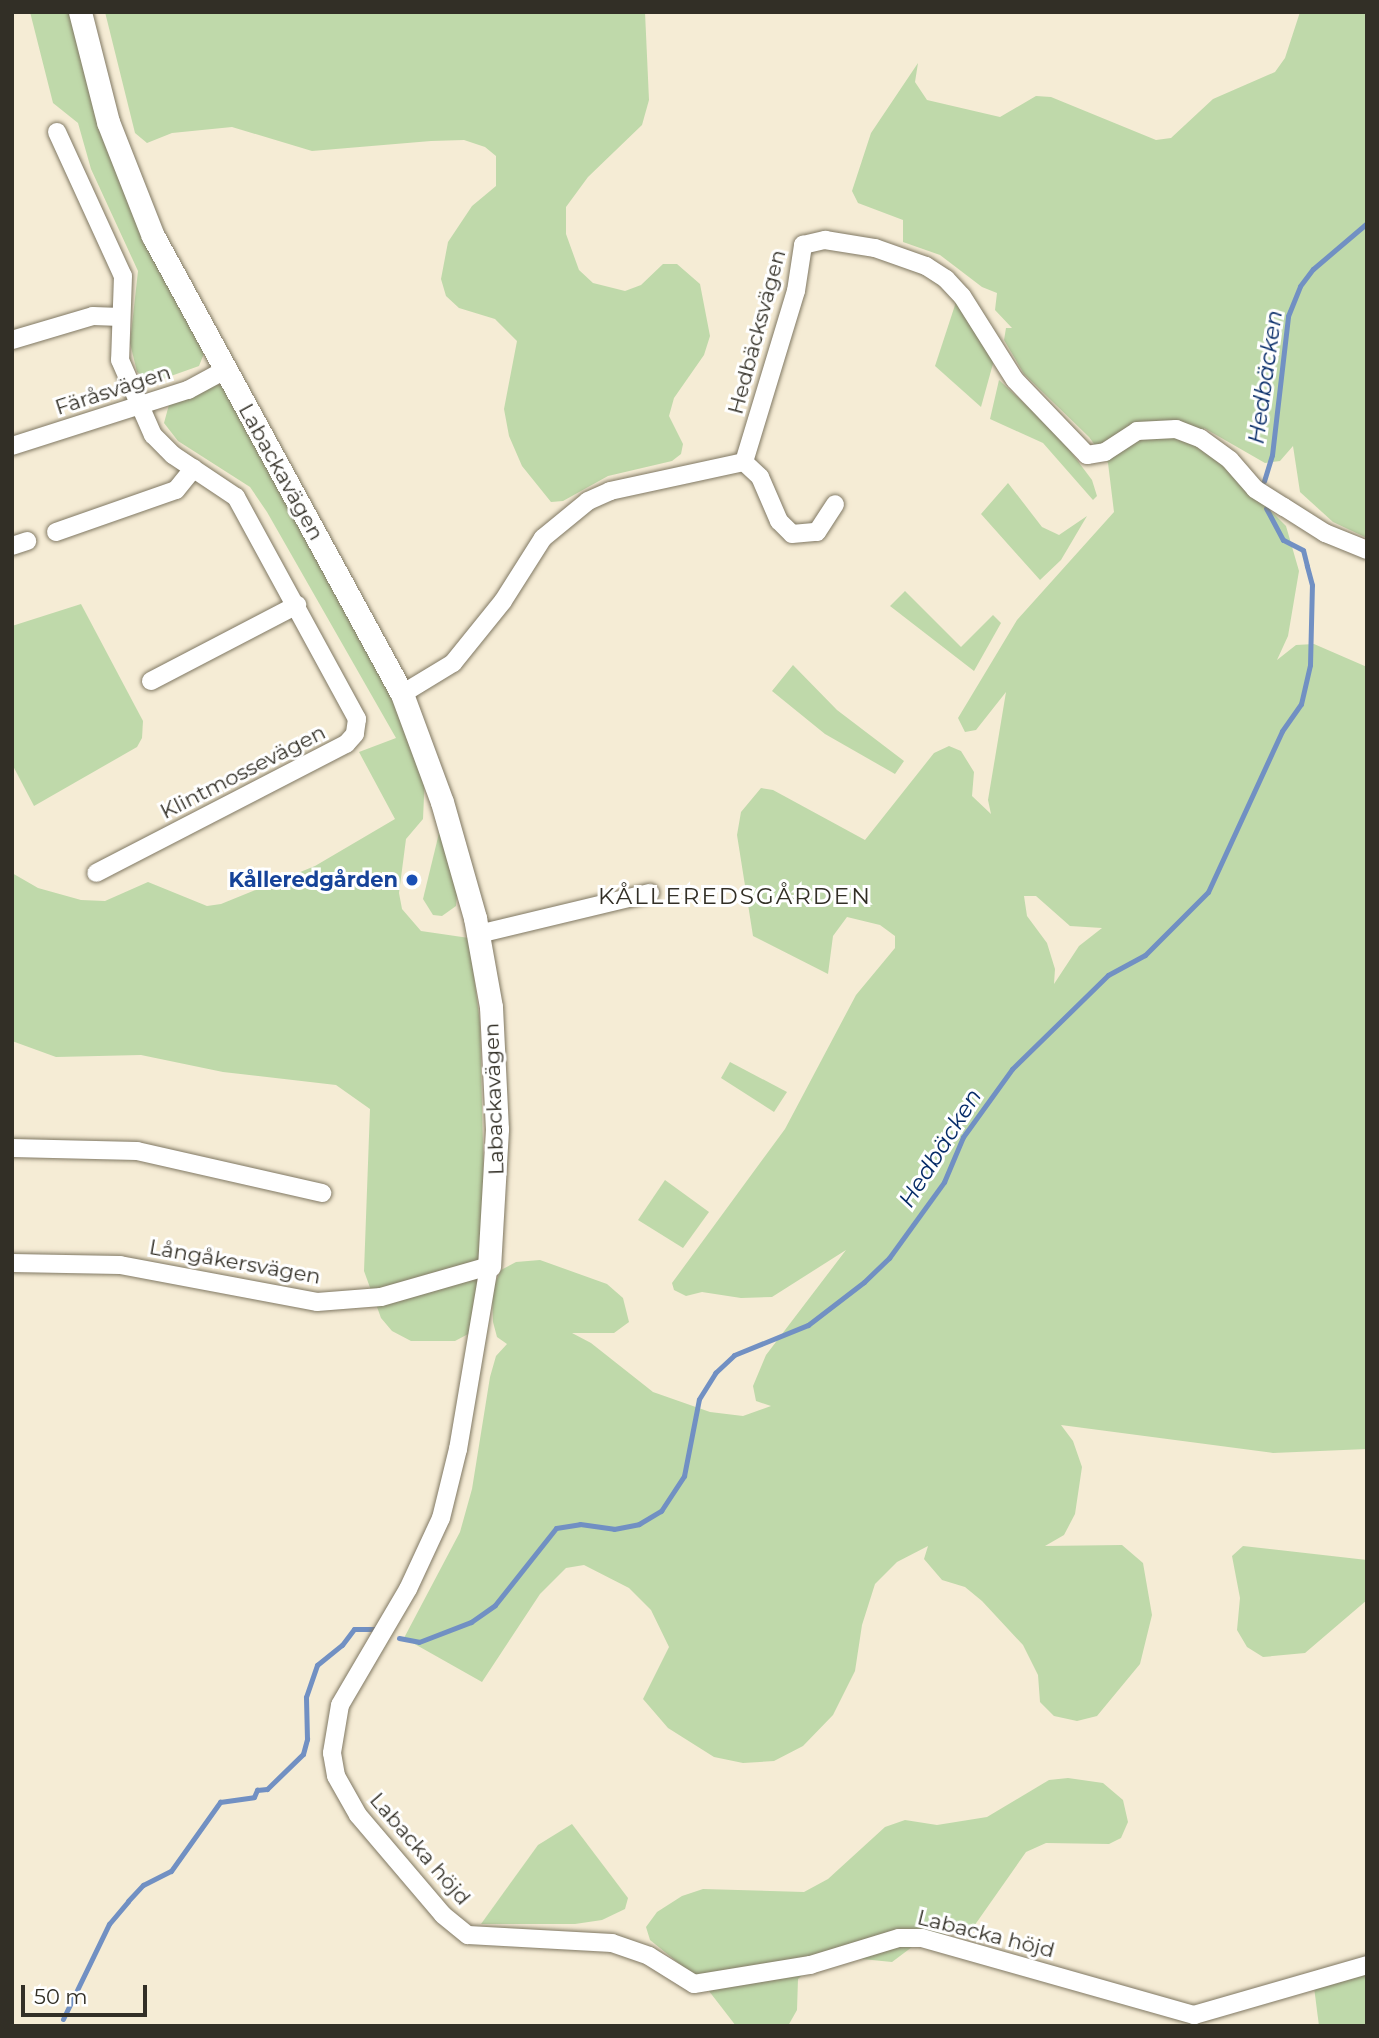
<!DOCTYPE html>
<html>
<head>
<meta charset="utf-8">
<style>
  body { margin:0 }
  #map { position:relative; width:1379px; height:2038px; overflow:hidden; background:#f5ecd5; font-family:Montserrat,sans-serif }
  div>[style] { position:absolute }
  .green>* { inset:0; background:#bfd9aa }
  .stream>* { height:5px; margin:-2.5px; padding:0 2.5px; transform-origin:2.5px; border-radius:2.5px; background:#7190c3 }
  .roads { filter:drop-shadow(0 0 2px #807863) drop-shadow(0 0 2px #807863) }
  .minor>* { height:18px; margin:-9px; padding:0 9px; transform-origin:9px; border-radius:9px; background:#fff }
  .tertiary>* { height:23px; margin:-11.5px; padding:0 11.5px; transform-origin:11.5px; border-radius:11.5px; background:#fff }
  .dots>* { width:19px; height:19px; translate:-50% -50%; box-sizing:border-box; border:4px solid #fff; border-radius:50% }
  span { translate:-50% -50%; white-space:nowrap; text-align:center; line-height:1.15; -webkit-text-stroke:6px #fff; paint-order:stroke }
  .street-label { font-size:21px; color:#322f26 }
  .transit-label { font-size:21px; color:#164399; font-weight:700 }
  .right { translate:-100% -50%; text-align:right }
  .water-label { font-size:23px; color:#062b68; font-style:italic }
  .neighbourhood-label { font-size:23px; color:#322f26; letter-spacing:2px }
  .frame { position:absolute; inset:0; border:14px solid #322f26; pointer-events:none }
  .scale { position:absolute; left:21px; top:1985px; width:126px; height:32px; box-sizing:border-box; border:4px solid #322f26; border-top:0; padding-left:9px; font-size:21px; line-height:24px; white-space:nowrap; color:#322f26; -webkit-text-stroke:5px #fff; paint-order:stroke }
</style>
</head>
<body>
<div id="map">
  <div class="green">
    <div style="clip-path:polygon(30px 12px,73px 12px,205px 351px,199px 366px,154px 382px,137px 372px,130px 343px,138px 271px,91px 169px,78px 123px,53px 103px)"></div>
    <div style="clip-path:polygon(105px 12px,645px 12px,649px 100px,642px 125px,588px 177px,566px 207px,566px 234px,579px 270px,593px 283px,625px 291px,641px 285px,663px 264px,677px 264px,700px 284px,710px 336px,704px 355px,674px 398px,669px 416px,683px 444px,681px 454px,672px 461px,608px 476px,563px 501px,551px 502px,522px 466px,509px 436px,504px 409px,517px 341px,495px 319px,459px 308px,446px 296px,441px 279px,448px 242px,472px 206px,496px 186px,496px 156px,485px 147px,464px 140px,431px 141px,312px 151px,232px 127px,172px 133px,147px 143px,135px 133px)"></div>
    <div style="clip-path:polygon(evenodd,1300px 12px,1367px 12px,1367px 538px,1333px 522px,1300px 492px,1293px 446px,1280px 461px,1265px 463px,1204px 428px,1207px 447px,1286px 526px,1299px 571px,1288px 636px,1277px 660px,1296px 645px,1314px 644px,1367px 667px,1367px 1449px,1273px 1453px,1061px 1425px,1073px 1441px,1082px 1467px,1075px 1514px,1064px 1535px,1045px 1546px,1122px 1545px,1143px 1563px,1152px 1615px,1140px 1664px,1097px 1716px,1077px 1721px,1054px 1716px,1040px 1702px,1038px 1675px,1023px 1645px,982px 1601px,965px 1587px,942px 1580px,924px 1559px,928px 1546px,897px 1562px,875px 1584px,862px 1625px,855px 1671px,833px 1715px,803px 1746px,774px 1761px,743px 1763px,714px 1757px,668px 1728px,643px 1699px,669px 1647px,651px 1610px,629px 1588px,584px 1565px,566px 1568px,540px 1594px,482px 1682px,404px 1638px,460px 1532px,472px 1489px,490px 1377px,496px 1356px,507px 1344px,497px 1337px,493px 1322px,492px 1290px,501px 1270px,516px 1262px,540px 1260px,607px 1284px,623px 1298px,629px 1322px,614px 1333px,572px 1333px,591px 1343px,653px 1392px,710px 1412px,743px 1416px,771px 1406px,756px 1401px,753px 1386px,766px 1355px,846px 1250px,772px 1297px,741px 1298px,702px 1292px,686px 1296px,674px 1290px,672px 1283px,785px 1129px,856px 995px,895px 948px,895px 936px,880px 925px,847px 917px,833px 936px,828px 974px,753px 936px,737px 835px,741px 812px,761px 788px,773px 790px,865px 840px,934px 753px,949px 746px,961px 751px,974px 772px,972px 796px,991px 814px,988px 800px,1006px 692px,976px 730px,965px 732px,958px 718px,1017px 620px,1114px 512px,1108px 463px,1089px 437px,1024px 374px,1004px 340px,1006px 328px,1012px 328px,995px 310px,997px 293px,982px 287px,940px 255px,903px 242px,903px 220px,858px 203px,852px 191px,871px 133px,918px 63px,915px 82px,927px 100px,1000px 117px,1036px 96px,1051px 97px,1156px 140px,1171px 138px,1213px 99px,1275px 72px,1285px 58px,1300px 12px,1024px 896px,1036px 896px,1070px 926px,1102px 928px,1079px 946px,1054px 984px,1055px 969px,1047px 943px,1027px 916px,1024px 896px)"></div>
    <div style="clip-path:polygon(957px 299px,994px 360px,981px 407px,935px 366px)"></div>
    <div style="clip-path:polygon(999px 380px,1059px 436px,1092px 480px,1097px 496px,1093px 500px,1043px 443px,990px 419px)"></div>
    <div style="clip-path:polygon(207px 385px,222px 385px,389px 682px,425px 774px,423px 819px,406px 839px,399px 893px,402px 909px,421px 931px,469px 938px,480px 1023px,484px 1188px,479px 1284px,470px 1333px,455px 1341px,411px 1341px,392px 1331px,381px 1318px,364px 1271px,370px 1109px,336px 1085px,223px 1072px,141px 1055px,56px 1057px,12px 1041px,12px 873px,38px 888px,81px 900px,105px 901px,148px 882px,207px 906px,221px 904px,315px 866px,395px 819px,359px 752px,396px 738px,267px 512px,250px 487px,178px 441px,164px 423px,170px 401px)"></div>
    <div style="clip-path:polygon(1008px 483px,1042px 527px,1059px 535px,1087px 516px,1061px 560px,1040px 580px,981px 514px)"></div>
    <div style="clip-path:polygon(905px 591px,961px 647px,993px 615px,1001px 623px,974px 671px,890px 606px)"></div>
    <div style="clip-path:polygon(81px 604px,143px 721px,142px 738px,137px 747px,34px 806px,12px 764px,12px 626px)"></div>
    <div style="clip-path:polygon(793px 665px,837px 710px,904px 761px,895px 774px,825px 734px,772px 691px)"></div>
    <div style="clip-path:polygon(440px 829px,457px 894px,456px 906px,442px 916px,433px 915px,423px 899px)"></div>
    <div style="clip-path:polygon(730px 1062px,787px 1092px,774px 1112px,721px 1078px)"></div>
    <div style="clip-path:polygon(665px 1180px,709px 1212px,683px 1248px,638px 1220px)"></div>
    <div style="clip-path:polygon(1243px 1546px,1367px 1560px,1367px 1600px,1305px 1653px,1263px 1657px,1247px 1647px,1237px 1630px,1240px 1598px,1232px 1556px)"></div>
    <div style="clip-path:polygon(1068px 1778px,1103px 1783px,1123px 1800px,1128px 1822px,1121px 1838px,1109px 1844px,1046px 1843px,1026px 1852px,972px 1929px,924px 1938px,892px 1962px,852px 1958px,814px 1965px,798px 1979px,797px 2010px,788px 2026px,736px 2026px,702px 1982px,650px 1940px,646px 1927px,657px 1912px,682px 1896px,703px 1889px,804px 1892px,828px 1879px,885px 1827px,905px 1820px,937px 1825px,987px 1817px,1049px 1780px)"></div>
    <div style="clip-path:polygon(572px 1824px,628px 1898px,625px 1909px,602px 1920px,575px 1924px,481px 1924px,538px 1845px)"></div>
    <div style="clip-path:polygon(1367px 1971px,1367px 2026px,1319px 2026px,1314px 1987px)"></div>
  </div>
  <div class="stream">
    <div style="left:1264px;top:481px;width:27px;rotate:-73deg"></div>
    <div style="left:1272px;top:455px;width:140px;rotate:-83.4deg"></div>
    <div style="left:1288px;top:316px;width:32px;rotate:-68deg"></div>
    <div style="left:1300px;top:286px;width:21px;rotate:-53deg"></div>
    <div style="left:1313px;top:269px;width:71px;rotate:-40.4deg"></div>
    <div style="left:399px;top:1638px;width:20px;rotate:11deg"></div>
    <div style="left:419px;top:1642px;width:56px;rotate:-21deg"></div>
    <div style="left:471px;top:1622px;width:29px;rotate:-35deg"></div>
    <div style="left:495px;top:1605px;width:98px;rotate:-51.6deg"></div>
    <div style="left:556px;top:1528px;width:24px;rotate:-9deg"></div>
    <div style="left:580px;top:1524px;width:34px;rotate:8deg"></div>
    <div style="left:614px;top:1529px;width:25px;rotate:-11deg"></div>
    <div style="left:639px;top:1524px;width:26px;rotate:-31deg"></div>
    <div style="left:661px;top:1511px;width:42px;rotate:-56.7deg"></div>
    <div style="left:684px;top:1476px;width:78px;rotate:-79deg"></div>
    <div style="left:699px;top:1399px;width:31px;rotate:-58deg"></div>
    <div style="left:715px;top:1373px;width:26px;rotate:-43deg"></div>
    <div style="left:734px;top:1355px;width:80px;rotate:-22.1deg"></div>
    <div style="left:808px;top:1325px;width:71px;rotate:-37.5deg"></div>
    <div style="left:864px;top:1282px;width:35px;rotate:-44deg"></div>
    <div style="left:889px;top:1258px;width:94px;rotate:-54.1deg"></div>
    <div style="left:944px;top:1182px;width:49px;rotate:-67.1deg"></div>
    <div style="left:963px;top:1137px;width:84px;rotate:-54.2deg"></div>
    <div style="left:1012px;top:1069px;width:134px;rotate:-44.4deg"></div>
    <div style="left:1108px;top:975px;width:42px;rotate:-28.4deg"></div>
    <div style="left:1145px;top:955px;width:89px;rotate:-45deg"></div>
    <div style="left:1208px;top:892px;width:177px;rotate:-65.3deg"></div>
    <div style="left:1282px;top:731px;width:33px;rotate:-55deg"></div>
    <div style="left:1301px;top:704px;width:40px;rotate:-77deg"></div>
    <div style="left:1310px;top:665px;width:80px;rotate:-88.6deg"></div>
    <div style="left:1312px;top:585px;width:20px;rotate:-105deg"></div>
    <div style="left:1307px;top:566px;width:16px;rotate:-104deg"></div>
    <div style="left:1303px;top:550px;width:22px;rotate:-153deg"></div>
    <div style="left:1283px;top:540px;width:36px;rotate:-118deg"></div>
    <div style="left:63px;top:2019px;width:106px;rotate:-64.2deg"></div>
    <div style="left:109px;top:1924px;width:30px;rotate:-50deg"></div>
    <div style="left:128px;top:1901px;width:22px;rotate:-47deg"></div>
    <div style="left:143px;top:1885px;width:31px;rotate:-27deg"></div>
    <div style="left:171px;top:1871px;width:85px;rotate:-54.6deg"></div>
    <div style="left:220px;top:1802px;width:34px;rotate:-8deg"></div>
    <div style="left:254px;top:1797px;width:8px;rotate:-67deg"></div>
    <div style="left:257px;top:1790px;width:10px;rotate:-6deg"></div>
    <div style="left:267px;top:1789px;width:50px;rotate:-44.2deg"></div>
    <div style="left:303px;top:1754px;width:16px;rotate:-75deg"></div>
    <div style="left:307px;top:1739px;width:42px;rotate:-91.4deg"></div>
    <div style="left:306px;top:1697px;width:34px;rotate:-71deg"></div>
    <div style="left:317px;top:1665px;width:32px;rotate:-39deg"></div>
    <div style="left:342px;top:1645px;width:20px;rotate:-53deg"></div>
    <div style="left:354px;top:1629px;width:25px"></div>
  </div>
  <div class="roads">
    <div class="minor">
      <div style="left:57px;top:132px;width:158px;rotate:65.4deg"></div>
      <div style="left:123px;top:276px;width:84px;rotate:92deg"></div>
      <div style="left:120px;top:360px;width:82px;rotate:66.3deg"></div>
      <div style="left:153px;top:435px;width:28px;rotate:45deg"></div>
      <div style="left:173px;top:455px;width:76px;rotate:33.7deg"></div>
      <div style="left:236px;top:497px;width:253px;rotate:61.4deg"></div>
      <div style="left:357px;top:719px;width:15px;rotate:98deg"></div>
      <div style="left:355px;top:734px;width:13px;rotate:132deg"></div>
      <div style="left:346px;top:744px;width:281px;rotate:152.7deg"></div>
      <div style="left:12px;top:340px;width:84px;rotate:-16.5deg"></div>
      <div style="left:93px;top:316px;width:28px;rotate:2deg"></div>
      <div style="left:12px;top:446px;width:185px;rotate:-17.7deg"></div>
      <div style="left:188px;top:390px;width:42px;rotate:-28.4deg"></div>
      <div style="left:744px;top:462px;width:22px;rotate:43deg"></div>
      <div style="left:760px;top:477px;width:48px;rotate:66.6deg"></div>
      <div style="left:779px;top:521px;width:18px;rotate:45deg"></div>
      <div style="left:792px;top:534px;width:25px;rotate:-5deg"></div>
      <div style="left:817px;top:532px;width:33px;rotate:-57deg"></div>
      <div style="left:56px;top:532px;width:127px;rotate:-19.3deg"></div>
      <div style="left:176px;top:490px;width:28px;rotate:-51deg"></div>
      <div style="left:12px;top:546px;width:16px;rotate:-18deg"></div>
      <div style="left:151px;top:681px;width:165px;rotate:-27.5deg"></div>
      <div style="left:402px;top:694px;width:60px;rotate:-31.3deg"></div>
      <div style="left:453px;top:663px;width:80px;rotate:-51.1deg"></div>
      <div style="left:503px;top:601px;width:75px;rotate:-57.6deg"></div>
      <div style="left:543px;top:538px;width:58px;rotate:-39.4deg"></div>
      <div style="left:588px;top:501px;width:24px;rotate:-24deg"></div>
      <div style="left:610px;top:491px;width:137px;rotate:-12.2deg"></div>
      <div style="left:744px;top:462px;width:179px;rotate:-73.1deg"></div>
      <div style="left:796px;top:291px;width:47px;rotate:-81.3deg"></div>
      <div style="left:803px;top:245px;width:23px;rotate:-13deg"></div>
      <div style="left:825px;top:240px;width:51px;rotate:9.1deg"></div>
      <div style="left:875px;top:248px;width:54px;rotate:19.4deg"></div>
      <div style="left:926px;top:266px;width:24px;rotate:33deg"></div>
      <div style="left:946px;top:279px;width:23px;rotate:47deg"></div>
      <div style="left:962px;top:296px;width:99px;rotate:57.8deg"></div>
      <div style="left:1015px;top:380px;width:104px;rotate:46.2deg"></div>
      <div style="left:1087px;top:455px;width:18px;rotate:-9deg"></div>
      <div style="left:1105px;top:452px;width:38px;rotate:-33deg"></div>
      <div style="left:1137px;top:431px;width:39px;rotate:-3deg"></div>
      <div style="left:1176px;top:429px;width:26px;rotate:21deg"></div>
      <div style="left:1200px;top:438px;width:37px;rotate:36deg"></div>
      <div style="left:1230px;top:460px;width:38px;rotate:49deg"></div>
      <div style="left:1255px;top:489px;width:34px;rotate:32deg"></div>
      <div style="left:1284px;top:507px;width:49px;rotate:32.4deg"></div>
      <div style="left:1325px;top:533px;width:45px;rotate:22deg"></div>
      <div style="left:479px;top:934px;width:176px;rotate:-13.5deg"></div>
      <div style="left:12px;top:1148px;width:125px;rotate:1.4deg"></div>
      <div style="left:137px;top:1151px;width:190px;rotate:12.8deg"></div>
      <div style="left:12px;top:1263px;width:108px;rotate:1.1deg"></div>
      <div style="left:120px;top:1265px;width:200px;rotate:10.6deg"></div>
      <div style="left:317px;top:1302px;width:64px;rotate:-4.5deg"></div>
      <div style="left:381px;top:1297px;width:112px;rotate:-16deg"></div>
      <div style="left:489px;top:1266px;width:186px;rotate:99.6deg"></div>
      <div style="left:458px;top:1449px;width:71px;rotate:103.8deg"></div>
      <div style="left:441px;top:1518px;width:78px;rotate:114.9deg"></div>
      <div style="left:408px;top:1589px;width:134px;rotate:120.4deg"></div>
      <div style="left:340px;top:1705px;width:49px;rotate:99.5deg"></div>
      <div style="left:332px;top:1753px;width:23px;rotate:80deg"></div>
      <div style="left:336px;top:1776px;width:45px;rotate:60.6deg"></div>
      <div style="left:358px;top:1815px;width:131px;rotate:49.6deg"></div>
      <div style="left:443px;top:1915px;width:32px;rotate:39deg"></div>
      <div style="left:468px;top:1935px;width:144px;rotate:3.2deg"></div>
      <div style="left:612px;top:1943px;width:39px;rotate:19deg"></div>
      <div style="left:649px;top:1956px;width:53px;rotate:31.9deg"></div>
      <div style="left:694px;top:1984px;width:118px;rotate:-9.3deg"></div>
      <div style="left:810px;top:1965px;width:93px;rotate:-16.9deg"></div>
      <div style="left:899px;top:1938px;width:23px"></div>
      <div style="left:922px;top:1938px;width:283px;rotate:15.8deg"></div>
      <div style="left:1194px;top:2015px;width:180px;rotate:-16.1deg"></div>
    </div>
    <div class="tertiary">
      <div style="left:80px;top:12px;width:114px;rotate:75.7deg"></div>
      <div style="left:108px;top:122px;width:123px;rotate:68.5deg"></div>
      <div style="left:153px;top:236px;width:521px;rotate:61.47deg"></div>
      <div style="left:402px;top:694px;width:115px;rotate:69.7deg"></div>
      <div style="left:442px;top:802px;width:121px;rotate:74.1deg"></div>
      <div style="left:475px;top:918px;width:90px;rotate:79.8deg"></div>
      <div style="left:491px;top:1007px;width:122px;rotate:87.2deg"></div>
      <div style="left:497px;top:1129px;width:137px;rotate:93.3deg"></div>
    </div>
  </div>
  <div class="dots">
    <div style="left:412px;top:880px;background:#1a4fb4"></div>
  </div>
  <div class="street-label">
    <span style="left:757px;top:332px;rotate:-75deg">Hedbäcksvägen</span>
    <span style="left:113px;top:390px;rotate:-18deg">Färåsvägen</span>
    <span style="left:281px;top:472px;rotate:61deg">Labackavägen</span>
    <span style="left:243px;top:772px;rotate:-27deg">Klintmossevägen</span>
    <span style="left:494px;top:1099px;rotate:-92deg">Labackavägen</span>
    <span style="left:235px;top:1262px;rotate:10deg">Långåkersvägen</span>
    <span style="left:420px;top:1849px;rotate:49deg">Labacka höjd</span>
    <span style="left:986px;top:1934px;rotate:14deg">Labacka höjd</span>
  </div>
  <div class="transit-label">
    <span class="right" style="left:398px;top:880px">Kålleredgården</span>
  </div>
  <div class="water-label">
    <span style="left:1265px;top:377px;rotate:-82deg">Hedbäcken</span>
    <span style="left:940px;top:1148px;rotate:-58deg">Hedbäcken</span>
  </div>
  <div class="neighbourhood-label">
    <span style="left:735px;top:896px">KÅLLEREDSGÅRDEN</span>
  </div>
  <div class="frame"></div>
  <div class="scale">50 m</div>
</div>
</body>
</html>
